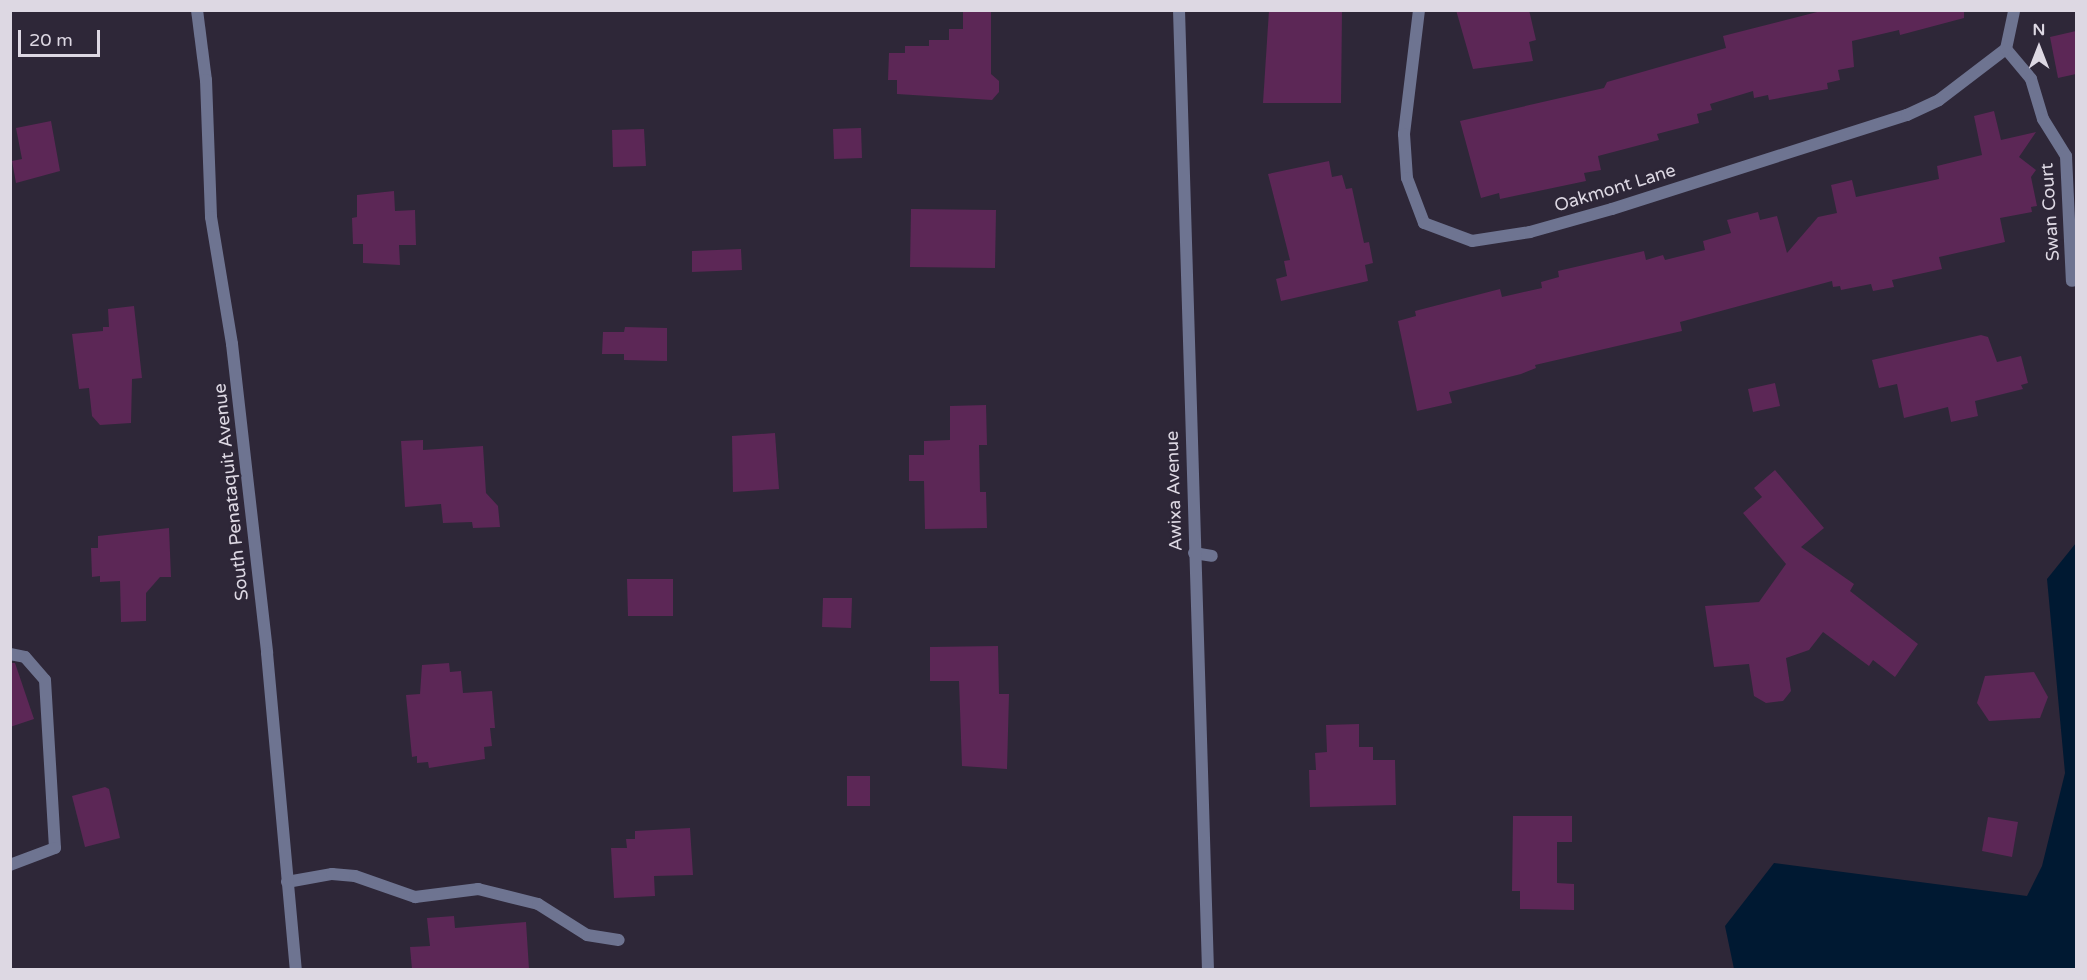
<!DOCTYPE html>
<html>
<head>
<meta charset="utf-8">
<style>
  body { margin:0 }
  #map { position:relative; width:2087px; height:980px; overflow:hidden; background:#2e2738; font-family:"Varela Round",sans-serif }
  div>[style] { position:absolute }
  .water>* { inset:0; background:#001932 }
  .building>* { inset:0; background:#5c2756 }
  .service>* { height:12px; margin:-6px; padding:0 6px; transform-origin:6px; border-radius:6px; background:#6e7491 }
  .minor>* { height:12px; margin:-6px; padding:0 6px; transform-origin:6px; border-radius:6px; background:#6e7491 }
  span { translate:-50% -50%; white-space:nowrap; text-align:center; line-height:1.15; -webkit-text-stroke:4.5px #2e2738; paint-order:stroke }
  .street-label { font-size:18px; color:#ddd8e3 }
  .frame { position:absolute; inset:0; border:12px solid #ddd8e3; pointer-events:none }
  .north { position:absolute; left:2009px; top:18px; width:60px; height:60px; -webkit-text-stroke:4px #2e2738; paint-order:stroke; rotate:0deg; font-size:16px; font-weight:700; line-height:24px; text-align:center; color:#ddd8e3 }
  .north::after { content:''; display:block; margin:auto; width:21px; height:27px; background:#ddd8e3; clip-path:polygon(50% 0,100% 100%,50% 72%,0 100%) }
  .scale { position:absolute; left:18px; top:30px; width:82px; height:27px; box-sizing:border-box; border:3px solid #ddd8e3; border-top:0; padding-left:8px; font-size:18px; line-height:21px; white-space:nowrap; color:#ddd8e3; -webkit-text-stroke:4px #2e2738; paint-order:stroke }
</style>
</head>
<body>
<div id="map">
  <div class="water">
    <div style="clip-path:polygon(2076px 543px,2076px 969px,1734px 969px,1725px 926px,1774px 863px,2027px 896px,2042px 866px,2065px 773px,2047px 579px)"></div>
  </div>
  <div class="building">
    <div style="clip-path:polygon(1269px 10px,1342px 10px,1341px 103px,1263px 103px)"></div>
    <div style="clip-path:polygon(1456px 10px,1529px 10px,1536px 40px,1529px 42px,1533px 61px,1473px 69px)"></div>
    <div style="clip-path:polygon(1825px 10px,1964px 10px,1964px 18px,1900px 35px,1899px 30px,1852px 41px,1854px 67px,1838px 70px,1840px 80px,1827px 83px,1828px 89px,1769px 100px,1768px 95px,1754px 98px,1753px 91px,1710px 104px,1712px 110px,1697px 114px,1699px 123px,1657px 134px,1659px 140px,1598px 156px,1601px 170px,1584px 173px,1586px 181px,1500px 199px,1499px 193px,1481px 198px,1460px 121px,1604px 88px,1607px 82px,1726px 48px,1723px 36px)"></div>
    <div style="clip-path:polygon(963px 12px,991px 12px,991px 74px,999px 81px,999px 92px,992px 100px,897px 94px,897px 80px,888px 80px,889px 53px,905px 53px,905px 46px,929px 46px,929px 40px,949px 40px,949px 29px,963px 29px)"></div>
    <div style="clip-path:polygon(2076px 31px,2076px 74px,2058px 78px,2050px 37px)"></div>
    <div style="clip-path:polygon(1994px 111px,2001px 140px,2036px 132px,2019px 157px,2036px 170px,2031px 177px,2037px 206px,2031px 207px,2032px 212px,2000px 218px,2005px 242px,1939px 257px,1942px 269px,1892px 280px,1894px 287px,1873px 291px,1871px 284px,1841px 290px,1840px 286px,1833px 287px,1832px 281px,1680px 322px,1682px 331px,1535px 365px,1536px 368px,1521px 374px,1449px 392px,1452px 403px,1417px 411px,1398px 321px,1416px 316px,1415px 311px,1500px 289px,1502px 297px,1542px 288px,1541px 282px,1559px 277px,1558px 271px,1644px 251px,1646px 260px,1663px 255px,1665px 260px,1705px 250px,1703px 241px,1731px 233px,1727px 220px,1758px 212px,1760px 220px,1777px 216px,1787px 253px,1818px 217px,1837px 213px,1831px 185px,1852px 180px,1856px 197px,1939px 179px,1937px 166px,1982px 155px,1974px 116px)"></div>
    <div style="clip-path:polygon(51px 121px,60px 171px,16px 183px,12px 161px,22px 159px,16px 128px)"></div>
    <div style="clip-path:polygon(861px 128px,862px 158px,834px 159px,833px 129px)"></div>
    <div style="clip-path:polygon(644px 129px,646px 166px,613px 167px,612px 130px)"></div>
    <div style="clip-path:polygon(1329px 161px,1332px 177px,1342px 175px,1346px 189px,1352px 188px,1364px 243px,1369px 242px,1373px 263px,1365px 265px,1368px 281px,1281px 301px,1276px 279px,1287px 276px,1284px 261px,1290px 260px,1268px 174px)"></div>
    <div style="clip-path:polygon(394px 191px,395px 211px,415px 210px,416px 245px,399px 245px,400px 265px,363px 263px,363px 244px,353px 244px,352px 218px,357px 217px,357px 195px)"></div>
    <div style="clip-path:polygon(911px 209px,996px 210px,995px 268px,910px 267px)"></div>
    <div style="clip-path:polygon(741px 249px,742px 270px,692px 272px,692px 251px)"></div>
    <div style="clip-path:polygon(134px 306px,142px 378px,132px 379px,131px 423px,100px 425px,92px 416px,89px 388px,79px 389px,72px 334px,103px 331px,103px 327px,109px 327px,108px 309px)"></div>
    <div style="clip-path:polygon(625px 327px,667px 328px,667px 361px,624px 360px,624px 354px,602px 354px,603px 332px,624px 332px)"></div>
    <div style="clip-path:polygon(1981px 335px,1988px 337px,1997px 362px,2021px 356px,2028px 383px,2021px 385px,2023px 389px,1975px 401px,1978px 416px,1951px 422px,1948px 407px,1904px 418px,1897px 384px,1879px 388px,1872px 360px)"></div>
    <div style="clip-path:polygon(1775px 383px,1780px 406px,1753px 412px,1748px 389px)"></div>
    <div style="clip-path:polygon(986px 405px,987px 445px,979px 445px,980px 492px,986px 492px,987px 528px,925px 529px,924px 481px,909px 481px,909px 455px,924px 455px,924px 441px,950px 440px,950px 406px)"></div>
    <div style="clip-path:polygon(775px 433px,779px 489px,733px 492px,732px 436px)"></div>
    <div style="clip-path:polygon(423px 440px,423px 450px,483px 446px,486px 493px,498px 506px,500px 527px,473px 528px,472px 522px,443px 523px,441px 504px,405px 507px,401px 441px)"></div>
    <div style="clip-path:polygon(1775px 470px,1824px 528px,1801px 547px,1854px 584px,1850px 591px,1918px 644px,1895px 677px,1873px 660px,1869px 666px,1823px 632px,1809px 650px,1786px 658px,1791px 691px,1783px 701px,1766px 703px,1754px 696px,1749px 664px,1714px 667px,1705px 606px,1759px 602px,1786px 564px,1743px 513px,1762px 497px,1754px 488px)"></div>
    <div style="clip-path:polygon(169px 528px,171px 577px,160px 577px,146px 593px,146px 621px,121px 622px,120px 581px,100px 582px,100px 576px,92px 577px,91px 548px,98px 548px,98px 536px)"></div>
    <div style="clip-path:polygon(627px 579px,673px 579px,673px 616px,628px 616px)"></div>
    <div style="clip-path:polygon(823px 598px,852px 598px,851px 628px,822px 627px)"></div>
    <div style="clip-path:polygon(998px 646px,999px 694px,1009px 694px,1007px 769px,962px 766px,959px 681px,930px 681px,930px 647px)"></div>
    <div style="clip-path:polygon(10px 663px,15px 663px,34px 719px,10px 727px)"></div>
    <div style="clip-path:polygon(449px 663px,450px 672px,461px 671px,463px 693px,492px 691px,495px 728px,490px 728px,492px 746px,484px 747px,485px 759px,429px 768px,428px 762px,417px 763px,417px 756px,412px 757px,406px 695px,420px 694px,422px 665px)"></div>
    <div style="clip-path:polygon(2034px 672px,2048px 697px,2040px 718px,1989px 721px,1977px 703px,1985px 676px)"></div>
    <div style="clip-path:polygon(1359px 724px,1359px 747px,1373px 747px,1373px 760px,1395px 760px,1396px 805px,1310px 807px,1309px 770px,1316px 770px,1315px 753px,1327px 752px,1326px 725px)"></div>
    <div style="clip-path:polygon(847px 776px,870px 776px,870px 806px,847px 806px)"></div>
    <div style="clip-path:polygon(105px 787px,109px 789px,120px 838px,85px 847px,72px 796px)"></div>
    <div style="clip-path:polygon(1513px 816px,1572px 816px,1572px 842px,1557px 842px,1557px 883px,1574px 884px,1574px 910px,1520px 909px,1520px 891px,1512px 891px)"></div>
    <div style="clip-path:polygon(1988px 817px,2018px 822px,2012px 857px,1982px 851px)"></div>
    <div style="clip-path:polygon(690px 828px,693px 875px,654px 876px,655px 896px,614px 898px,611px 848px,627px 848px,626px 839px,635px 839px,635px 831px)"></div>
    <div style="clip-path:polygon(454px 916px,455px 928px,526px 922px,529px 969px,412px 969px,410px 947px,430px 946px,427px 918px)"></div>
  </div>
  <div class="service">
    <div style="left:1194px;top:553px;width:18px;rotate:9deg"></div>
    <div style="left:10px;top:654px;width:15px;rotate:11deg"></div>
    <div style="left:25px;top:657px;width:30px;rotate:49deg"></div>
    <div style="left:45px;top:680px;width:168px;rotate:86.6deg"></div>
    <div style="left:55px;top:848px;width:48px;rotate:159.3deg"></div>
    <div style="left:287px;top:882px;width:46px;rotate:-10.1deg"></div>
    <div style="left:332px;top:874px;width:23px;rotate:5deg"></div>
    <div style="left:355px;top:876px;width:64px;rotate:19.3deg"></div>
    <div style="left:415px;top:897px;width:64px;rotate:-7.2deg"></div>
    <div style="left:478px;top:889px;width:62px;rotate:14deg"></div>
    <div style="left:538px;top:904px;width:58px;rotate:32.3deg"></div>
    <div style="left:587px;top:935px;width:32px;rotate:9deg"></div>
  </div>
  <div class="minor">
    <div style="left:197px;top:10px;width:71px;rotate:82.7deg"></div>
    <div style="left:206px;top:80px;width:137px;rotate:87.9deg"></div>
    <div style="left:211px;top:217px;width:129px;rotate:80.6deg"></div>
    <div style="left:232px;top:344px;width:311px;rotate:83.5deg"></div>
    <div style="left:267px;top:653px;width:318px;rotate:84.8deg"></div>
    <div style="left:1179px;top:10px;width:960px;rotate:88.27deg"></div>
    <div style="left:1419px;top:10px;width:125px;rotate:96.9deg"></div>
    <div style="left:1404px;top:134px;width:44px;rotate:86.1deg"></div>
    <div style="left:1407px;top:178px;width:48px;rotate:69.3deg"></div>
    <div style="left:1424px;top:223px;width:51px;rotate:20.6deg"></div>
    <div style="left:1472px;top:241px;width:59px;rotate:-8.8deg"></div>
    <div style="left:1530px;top:232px;width:85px;rotate:-15.7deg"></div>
    <div style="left:1612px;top:209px;width:310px;rotate:-17.7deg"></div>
    <div style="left:1907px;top:115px;width:35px;rotate:-25deg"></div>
    <div style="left:1939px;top:100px;width:84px;rotate:-37.3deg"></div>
    <div style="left:2006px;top:49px;width:39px;rotate:50deg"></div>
    <div style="left:2031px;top:79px;width:42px;rotate:73.3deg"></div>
    <div style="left:2043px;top:119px;width:44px;rotate:58.1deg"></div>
    <div style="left:2066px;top:156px;width:125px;rotate:87.3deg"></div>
    <div style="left:2006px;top:49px;width:40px;rotate:-78deg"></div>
  </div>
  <div class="street-label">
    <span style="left:1615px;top:188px;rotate:-17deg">Oakmont Lane</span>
    <span style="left:2050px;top:212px;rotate:-94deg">Swan Court</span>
    <span style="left:1174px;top:491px;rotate:-92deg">Awixa Avenue</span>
    <span style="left:231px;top:492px;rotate:-96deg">South Penataquit Avenue</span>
  </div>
  <div class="frame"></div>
  <div class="north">N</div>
  <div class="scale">20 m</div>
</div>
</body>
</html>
